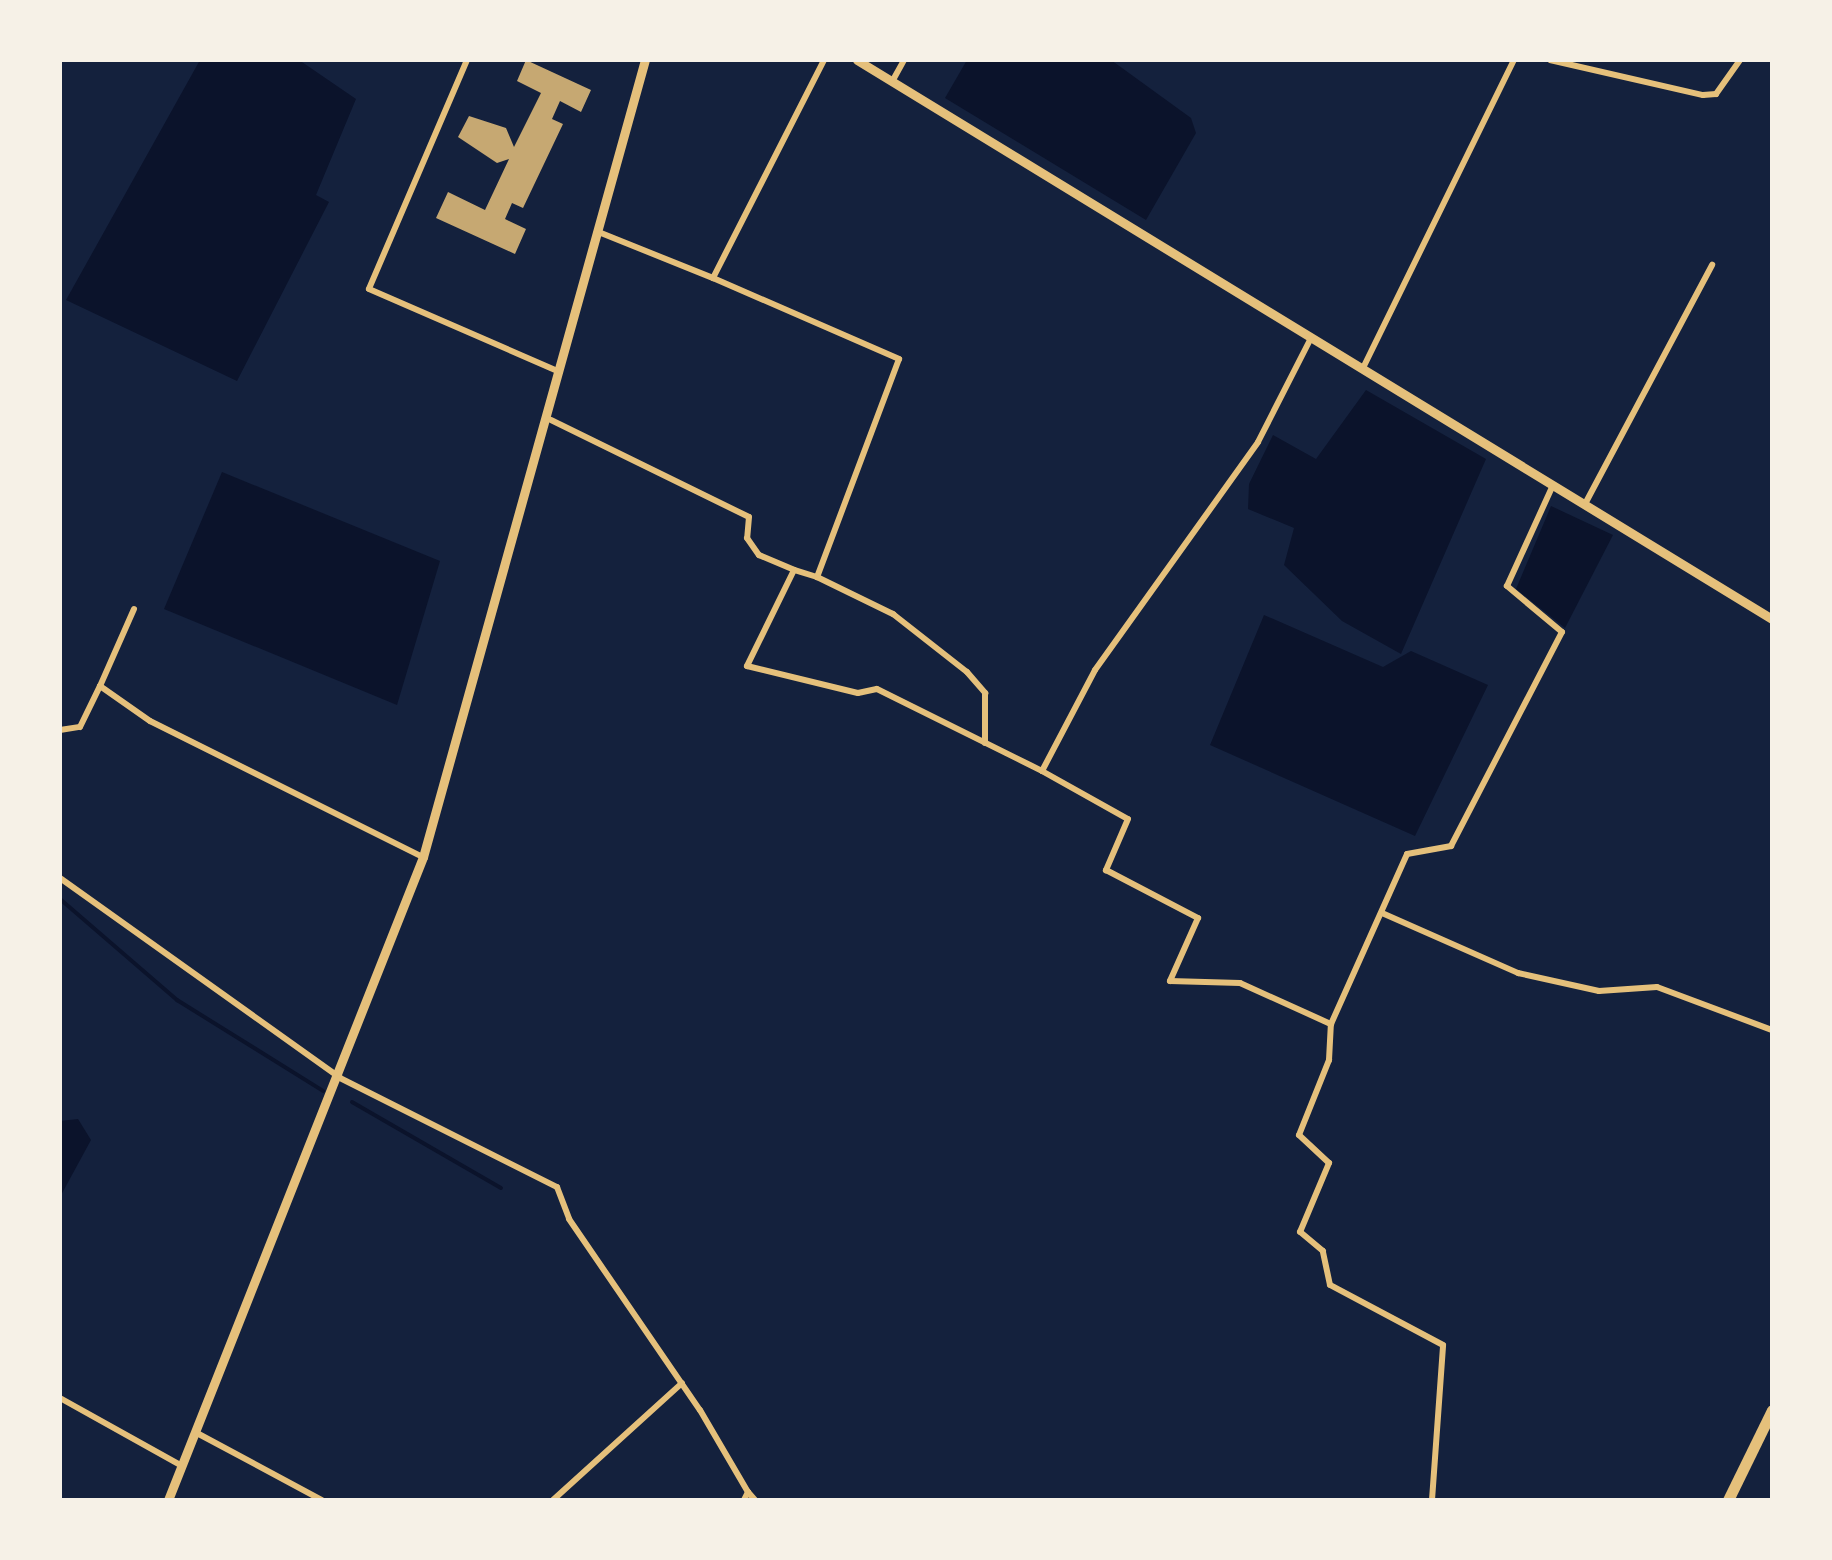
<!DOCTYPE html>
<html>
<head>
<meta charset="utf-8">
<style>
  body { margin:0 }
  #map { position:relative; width:1832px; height:1560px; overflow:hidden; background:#14213d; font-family:"Exo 2",sans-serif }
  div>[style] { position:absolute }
  .water>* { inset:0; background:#0b132b }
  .stream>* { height:4px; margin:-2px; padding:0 2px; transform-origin:2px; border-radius:2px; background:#0b132b }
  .building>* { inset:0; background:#c6a872 }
  .minor>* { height:6px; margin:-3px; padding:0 3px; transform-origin:3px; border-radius:3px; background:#e5c07b }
  .secondary>* { height:9px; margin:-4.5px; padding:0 4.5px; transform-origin:4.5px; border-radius:4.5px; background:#e5c07b }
  .trunk>* { height:11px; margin:-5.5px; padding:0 5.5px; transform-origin:5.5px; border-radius:5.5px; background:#e5c07b }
  span { translate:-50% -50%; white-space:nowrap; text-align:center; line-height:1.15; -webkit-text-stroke:8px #f6f1e7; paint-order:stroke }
  .frame { position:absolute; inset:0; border:62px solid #f6f1e7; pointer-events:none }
</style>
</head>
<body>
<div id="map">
  <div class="water">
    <div style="clip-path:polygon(200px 60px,299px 60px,356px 99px,316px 195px,329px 202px,237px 381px,66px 300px)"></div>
    <div style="clip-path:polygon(967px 60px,1111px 60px,1191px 118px,1196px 133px,1146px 220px,945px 98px)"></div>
    <div style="clip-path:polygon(1366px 390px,1486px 459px,1401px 654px,1342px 621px,1284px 565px,1294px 528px,1248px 509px,1249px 484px,1273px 435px,1316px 459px)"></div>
    <div style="clip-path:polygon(222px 472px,440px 561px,397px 705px,164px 609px)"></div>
    <div style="clip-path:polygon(1551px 506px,1613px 535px,1565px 628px,1516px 589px)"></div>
    <div style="clip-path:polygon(1264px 615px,1383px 667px,1411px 651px,1488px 685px,1415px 836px,1210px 745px)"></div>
    <div style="clip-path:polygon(78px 1119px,91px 1140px,60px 1197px,60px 1121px)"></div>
  </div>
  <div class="stream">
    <div style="left:60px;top:899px;width:155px;rotate:40.8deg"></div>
    <div style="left:177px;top:1000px;width:172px;rotate:31.9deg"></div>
    <div style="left:352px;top:1102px;width:172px;rotate:30deg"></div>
  </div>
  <div class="building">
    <div style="clip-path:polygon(526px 60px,591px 90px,581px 112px,560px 101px,552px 119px,563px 124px,523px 208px,512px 203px,505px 219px,526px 229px,515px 254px,436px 218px,448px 192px,485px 210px,509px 159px,497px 163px,458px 137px,469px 116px,506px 128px,514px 147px,541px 93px,517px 81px)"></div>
  </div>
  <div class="minor">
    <div style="left:467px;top:60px;width:249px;rotate:113.2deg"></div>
    <div style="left:369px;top:289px;width:208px;rotate:23.5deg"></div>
    <div style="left:1550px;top:60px;width:157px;rotate:12.9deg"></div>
    <div style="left:1703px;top:95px;width:13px;rotate:-4deg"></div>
    <div style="left:1716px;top:94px;width:42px;rotate:-54.8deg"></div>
    <div style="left:893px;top:80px;width:23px;rotate:-61deg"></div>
    <div style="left:601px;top:233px;width:121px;rotate:21.9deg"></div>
    <div style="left:713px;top:278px;width:245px;rotate:-63deg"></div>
    <div style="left:713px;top:278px;width:203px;rotate:23.5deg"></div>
    <div style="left:899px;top:359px;width:233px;rotate:110.6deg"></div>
    <div style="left:817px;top:577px;width:24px;rotate:-163deg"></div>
    <div style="left:1363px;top:368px;width:343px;rotate:-63.9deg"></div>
    <div style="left:551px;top:420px;width:220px;rotate:26.1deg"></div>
    <div style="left:749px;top:517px;width:21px;rotate:95deg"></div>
    <div style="left:747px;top:538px;width:21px;rotate:55deg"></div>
    <div style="left:759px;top:555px;width:38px;rotate:23deg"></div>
    <div style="left:794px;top:570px;width:107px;rotate:116.1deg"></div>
    <div style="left:747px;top:666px;width:114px;rotate:13.7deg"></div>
    <div style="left:858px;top:693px;width:19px;rotate:-12deg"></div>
    <div style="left:877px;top:689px;width:184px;rotate:26.4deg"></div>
    <div style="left:1042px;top:771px;width:114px;rotate:-62.3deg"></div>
    <div style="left:1095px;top:670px;width:280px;rotate:-54.4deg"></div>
    <div style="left:1258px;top:442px;width:117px;rotate:-63deg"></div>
    <div style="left:1585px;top:504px;width:271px;rotate:-62deg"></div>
    <div style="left:817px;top:577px;width:85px;rotate:26deg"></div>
    <div style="left:893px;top:614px;width:94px;rotate:38.1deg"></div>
    <div style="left:967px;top:672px;width:28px;rotate:49deg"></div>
    <div style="left:985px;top:693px;width:50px;rotate:90deg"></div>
    <div style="left:134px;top:609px;width:84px;rotate:113.8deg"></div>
    <div style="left:100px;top:686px;width:61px;rotate:35deg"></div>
    <div style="left:150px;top:721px;width:305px;rotate:26.5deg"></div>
    <div style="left:60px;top:730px;width:20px;rotate:-9deg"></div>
    <div style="left:80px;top:727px;width:46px;rotate:-64deg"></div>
    <div style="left:1042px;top:771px;width:98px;rotate:29.2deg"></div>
    <div style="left:1128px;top:819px;width:56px;rotate:113.3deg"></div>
    <div style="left:1106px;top:870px;width:104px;rotate:27.6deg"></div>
    <div style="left:1198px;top:918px;width:69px;rotate:114deg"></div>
    <div style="left:1170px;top:981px;width:70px;rotate:1.6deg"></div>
    <div style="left:1240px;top:983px;width:100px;rotate:24.3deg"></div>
    <div style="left:60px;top:878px;width:344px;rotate:35.5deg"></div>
    <div style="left:340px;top:1078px;width:243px;rotate:26.7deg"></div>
    <div style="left:557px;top:1187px;width:34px;rotate:69deg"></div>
    <div style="left:569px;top:1219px;width:232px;rotate:55.6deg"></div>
    <div style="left:700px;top:1410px;width:95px;rotate:59.7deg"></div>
    <div style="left:748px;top:1492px;width:9px;rotate:117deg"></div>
    <div style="left:1382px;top:913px;width:149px;rotate:23.8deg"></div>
    <div style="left:1518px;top:973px;width:83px;rotate:12.5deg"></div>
    <div style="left:1599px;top:991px;width:58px;rotate:-3.9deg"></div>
    <div style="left:1657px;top:987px;width:123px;rotate:20.5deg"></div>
    <div style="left:60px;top:1398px;width:140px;rotate:29.1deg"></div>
    <div style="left:195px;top:1432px;width:144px;rotate:28.2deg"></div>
    <div style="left:748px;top:1492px;width:11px;rotate:49deg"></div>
    <div style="left:553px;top:1500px;width:174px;rotate:-42.2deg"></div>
    <div style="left:1432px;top:1500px;width:155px;rotate:-85.9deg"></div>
    <div style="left:1443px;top:1345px;width:128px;rotate:-152deg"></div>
    <div style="left:1330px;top:1285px;width:35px;rotate:-102deg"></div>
    <div style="left:1323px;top:1251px;width:30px;rotate:-140deg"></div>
    <div style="left:1300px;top:1232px;width:75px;rotate:-67.2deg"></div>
    <div style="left:1329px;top:1163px;width:41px;rotate:-137deg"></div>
    <div style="left:1299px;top:1135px;width:81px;rotate:-68.2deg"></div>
    <div style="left:1329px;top:1060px;width:36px;rotate:-87deg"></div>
    <div style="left:1331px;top:1024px;width:186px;rotate:-65.9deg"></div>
    <div style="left:1407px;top:854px;width:45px;rotate:-10.3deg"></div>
    <div style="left:1451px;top:846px;width:241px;rotate:-62.6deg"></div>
    <div style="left:1562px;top:632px;width:72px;rotate:-140.1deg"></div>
    <div style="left:1507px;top:586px;width:111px;rotate:-65.5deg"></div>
  </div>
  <div class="secondary">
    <div style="left:857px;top:60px;width:1072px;rotate:31.42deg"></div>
    <div style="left:168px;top:1500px;width:692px;rotate:-68.37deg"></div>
    <div style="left:423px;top:857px;width:827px;rotate:-74.44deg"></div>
  </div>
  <div class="trunk">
    <div style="left:1728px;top:1500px;width:100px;rotate:-63.9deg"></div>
  </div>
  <div class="frame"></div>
</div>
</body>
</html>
